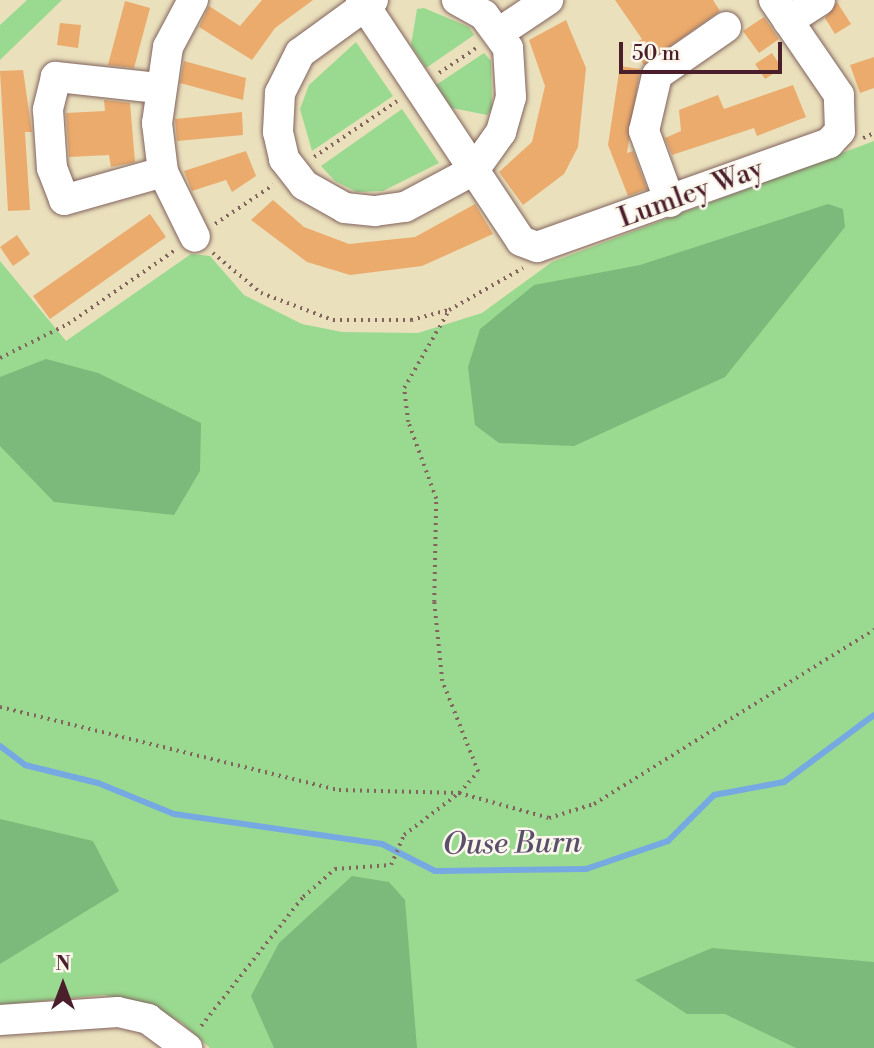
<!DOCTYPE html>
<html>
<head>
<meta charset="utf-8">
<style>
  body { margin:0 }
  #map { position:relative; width:874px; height:1048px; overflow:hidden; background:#eae0bc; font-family:"Libre Bodoni",serif }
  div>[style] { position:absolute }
  .green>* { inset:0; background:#9ada90 }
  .forest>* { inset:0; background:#7bba7a }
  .stream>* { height:6px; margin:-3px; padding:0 3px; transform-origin:3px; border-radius:3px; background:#76a8e2 }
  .building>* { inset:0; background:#eaab6d }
  .path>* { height:3.5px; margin-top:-1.75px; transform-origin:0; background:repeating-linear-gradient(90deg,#82635e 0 2px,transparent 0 7px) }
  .roads { filter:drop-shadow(0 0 2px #82635e) drop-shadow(0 0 2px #82635e) }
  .minor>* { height:30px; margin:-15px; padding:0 15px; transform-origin:15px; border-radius:15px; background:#fff }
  span { translate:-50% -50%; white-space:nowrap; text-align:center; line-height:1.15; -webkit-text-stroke:5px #fbf7ec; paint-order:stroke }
  .street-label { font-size:28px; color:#4a1f2b }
  .water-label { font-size:30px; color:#594f6b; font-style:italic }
  .north { position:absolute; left:28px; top:950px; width:70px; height:70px; -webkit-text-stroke:5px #fbf7ec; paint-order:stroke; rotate:0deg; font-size:19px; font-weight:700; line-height:28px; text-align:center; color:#4a1f2b }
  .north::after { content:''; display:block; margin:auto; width:24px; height:32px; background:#4a1f2b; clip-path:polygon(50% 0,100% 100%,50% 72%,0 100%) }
  .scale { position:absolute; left:619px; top:42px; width:163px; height:32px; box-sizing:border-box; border:4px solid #4a1f2b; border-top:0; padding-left:9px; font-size:21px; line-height:24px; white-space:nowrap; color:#4a1f2b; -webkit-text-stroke:5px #fbf7ec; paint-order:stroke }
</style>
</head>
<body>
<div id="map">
  <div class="green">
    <div style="clip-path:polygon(27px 0,62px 0,0 60px,0 25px)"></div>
    <div style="clip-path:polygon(424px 8px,469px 27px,474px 35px,426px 68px,411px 45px,417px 9px)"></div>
    <div style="clip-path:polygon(356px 42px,393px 96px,312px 151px,300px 109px,309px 85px)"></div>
    <div style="clip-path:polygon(484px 53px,491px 61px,492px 109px,487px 115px,452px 108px,436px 85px)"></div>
    <div style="clip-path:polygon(402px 109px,439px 163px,383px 191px,357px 192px,335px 181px,321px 166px)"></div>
    <div style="clip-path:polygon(874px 141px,874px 1048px,210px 1048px,181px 1022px,145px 1004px,104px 995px,0 1005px,0 261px,66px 341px,191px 254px,210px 256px,244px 295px,302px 324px,342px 332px,418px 333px,482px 313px,552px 262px)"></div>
  </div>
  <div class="forest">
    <div style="clip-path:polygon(828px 204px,843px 209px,845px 227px,725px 377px,574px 446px,499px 443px,475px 425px,468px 367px,480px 329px,534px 285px,640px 265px)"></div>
    <div style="clip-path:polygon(46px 359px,98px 373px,201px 423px,200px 471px,174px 515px,54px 502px,0 446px,0 377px)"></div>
    <div style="clip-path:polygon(0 819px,93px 841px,119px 891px,0 964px)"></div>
    <div style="clip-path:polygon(352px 876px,389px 882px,405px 900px,417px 1048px,274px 1048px,251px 996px,279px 943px)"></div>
    <div style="clip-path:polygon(712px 948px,874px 962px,874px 1048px,796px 1048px,725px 1014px,687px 1014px,635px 980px)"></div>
  </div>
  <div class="stream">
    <div style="left:0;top:746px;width:31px;rotate:37deg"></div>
    <div style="left:25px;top:765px;width:75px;rotate:13.9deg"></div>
    <div style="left:98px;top:783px;width:82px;rotate:22.2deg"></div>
    <div style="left:174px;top:814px;width:210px;rotate:8.2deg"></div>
    <div style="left:382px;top:844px;width:59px;rotate:27deg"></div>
    <div style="left:435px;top:871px;width:151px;rotate:-0.8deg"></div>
    <div style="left:586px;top:869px;width:87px;rotate:-18.9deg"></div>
    <div style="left:668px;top:841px;width:65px;rotate:-45deg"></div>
    <div style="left:714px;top:795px;width:71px;rotate:-10.5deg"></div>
    <div style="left:784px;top:782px;width:112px;rotate:-36.7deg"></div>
  </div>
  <div class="building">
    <div style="clip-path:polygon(262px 0,313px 0,275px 28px,252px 60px,199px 27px,209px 6px,240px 26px)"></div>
    <div style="clip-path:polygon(615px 0,713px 0,720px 11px,644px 65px,631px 46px,642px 39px)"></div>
    <div style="clip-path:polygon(125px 1px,150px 8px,134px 68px,108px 65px)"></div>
    <div style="clip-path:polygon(837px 2px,851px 24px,835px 34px,825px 18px)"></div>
    <div style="clip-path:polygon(764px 17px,779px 39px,759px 53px,743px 31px)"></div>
    <div style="clip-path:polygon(566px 20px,586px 68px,578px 147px,564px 174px,523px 205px,499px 172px,532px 142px,545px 86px,529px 40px)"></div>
    <div style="clip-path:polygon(60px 23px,81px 25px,78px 48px,57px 45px)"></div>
    <div style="clip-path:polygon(772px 53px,782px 68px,765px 79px,755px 64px)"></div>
    <div style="clip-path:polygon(874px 57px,874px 88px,860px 93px,850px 65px)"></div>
    <div style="clip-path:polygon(184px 61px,246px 78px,243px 100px,180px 83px)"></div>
    <div style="clip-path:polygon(620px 66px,640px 69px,627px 153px,633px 151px,647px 189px,628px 196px,608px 145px)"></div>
    <div style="clip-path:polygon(23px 70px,32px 132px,25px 132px,30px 210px,8px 211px,0 71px)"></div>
    <div style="clip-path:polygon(793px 85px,806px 117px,757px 136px,754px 128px,672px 155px,665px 138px,681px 131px,679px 110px,718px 95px,724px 109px)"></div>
    <div style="clip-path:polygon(104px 100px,130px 103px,135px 162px,111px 167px,109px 155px,69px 157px,66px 113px,105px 111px)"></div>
    <div style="clip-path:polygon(242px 112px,243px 135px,177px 141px,175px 119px)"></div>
    <div style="clip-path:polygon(246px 151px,256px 176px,232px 192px,226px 180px,192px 191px,184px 171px)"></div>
    <div style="clip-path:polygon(273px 200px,304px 227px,349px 244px,415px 237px,475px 204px,493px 234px,422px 266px,350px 275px,307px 262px,251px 220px)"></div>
    <div style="clip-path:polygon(150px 214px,166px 237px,50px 319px,33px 296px)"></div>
    <div style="clip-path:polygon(17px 235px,30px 254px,13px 266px,0 247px)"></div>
  </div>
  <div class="path">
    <div style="left:439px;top:73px;width:45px;rotate:-34deg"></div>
    <div style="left:863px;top:138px;width:12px;rotate:-24deg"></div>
    <div style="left:314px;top:157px;width:100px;rotate:-34deg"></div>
    <div style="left:215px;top:224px;width:70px;rotate:-33.9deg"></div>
    <div style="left:213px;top:253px;width:62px;rotate:39.8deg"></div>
    <div style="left:261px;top:293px;width:77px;rotate:20.6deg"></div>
    <div style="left:333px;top:320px;width:78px"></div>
    <div style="left:411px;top:320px;width:39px;rotate:-15deg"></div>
    <div style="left:449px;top:310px;width:85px;rotate:-29.6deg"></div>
    <div style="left:0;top:358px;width:76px;rotate:-26.6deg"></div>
    <div style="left:68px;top:324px;width:129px;rotate:-34.6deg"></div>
    <div style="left:0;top:707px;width:349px;rotate:13.8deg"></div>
    <div style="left:339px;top:790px;width:120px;rotate:1.4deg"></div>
    <div style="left:459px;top:793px;width:28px;rotate:-48deg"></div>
    <div style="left:478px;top:772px;width:98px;rotate:-111.6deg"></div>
    <div style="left:442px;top:681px;width:79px;rotate:-95.8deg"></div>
    <div style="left:434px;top:602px;width:103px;rotate:-88.9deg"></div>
    <div style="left:436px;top:499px;width:82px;rotate:-110deg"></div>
    <div style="left:408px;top:422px;width:34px;rotate:-97deg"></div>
    <div style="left:404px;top:388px;width:90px;rotate:-60deg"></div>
    <div style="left:201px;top:1026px;width:164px;rotate:-51.7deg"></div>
    <div style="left:303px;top:897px;width:43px;rotate:-41.2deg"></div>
    <div style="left:335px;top:869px;width:56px;rotate:-4.1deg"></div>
    <div style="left:391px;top:865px;width:33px;rotate:-67deg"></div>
    <div style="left:404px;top:835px;width:69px;rotate:-37.4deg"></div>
    <div style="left:459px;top:793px;width:93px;rotate:15.5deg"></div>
    <div style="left:549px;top:818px;width:47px;rotate:-17.3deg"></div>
    <div style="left:594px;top:804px;width:330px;rotate:-31.9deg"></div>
  </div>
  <div class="roads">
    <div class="minor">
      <div style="left:193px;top:0;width:53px;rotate:118deg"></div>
      <div style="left:168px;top:47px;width:77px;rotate:98.2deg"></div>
      <div style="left:157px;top:123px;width:49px;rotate:83deg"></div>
      <div style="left:163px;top:172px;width:72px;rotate:63.8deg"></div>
      <div style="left:361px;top:0;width:289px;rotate:56.4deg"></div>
      <div style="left:521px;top:241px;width:17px;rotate:21deg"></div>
      <div style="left:537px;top:247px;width:310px;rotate:-19.6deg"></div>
      <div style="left:829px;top:143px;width:16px;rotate:-47deg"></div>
      <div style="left:840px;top:131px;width:36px;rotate:-92deg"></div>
      <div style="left:839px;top:95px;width:115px;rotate:-124.4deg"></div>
      <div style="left:373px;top:0;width:90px;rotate:144deg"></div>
      <div style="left:300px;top:53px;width:45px;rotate:116.6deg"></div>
      <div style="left:280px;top:93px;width:39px;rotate:93deg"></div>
      <div style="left:278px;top:132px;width:28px;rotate:77deg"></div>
      <div style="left:284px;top:159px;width:33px;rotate:52deg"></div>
      <div style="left:304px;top:185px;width:47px;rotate:29.3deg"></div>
      <div style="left:345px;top:208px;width:30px;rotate:6deg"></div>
      <div style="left:375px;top:211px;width:30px;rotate:-8deg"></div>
      <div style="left:405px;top:207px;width:78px;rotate:-28.2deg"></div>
      <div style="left:474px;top:170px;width:47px;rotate:-54.6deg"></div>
      <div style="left:501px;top:132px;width:36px;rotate:-74deg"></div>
      <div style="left:511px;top:97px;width:49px;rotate:-93.5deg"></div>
      <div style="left:508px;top:48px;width:41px;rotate:-126deg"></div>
      <div style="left:484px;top:15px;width:31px;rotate:-151deg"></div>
      <div style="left:788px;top:21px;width:38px;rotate:-33deg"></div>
      <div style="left:500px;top:32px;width:58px;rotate:-33.7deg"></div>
      <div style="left:158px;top:88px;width:103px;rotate:-173.8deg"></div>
      <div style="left:56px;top:77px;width:34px;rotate:104deg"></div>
      <div style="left:48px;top:110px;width:58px;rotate:86.1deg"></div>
      <div style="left:52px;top:168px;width:34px;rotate:69deg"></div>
      <div style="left:64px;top:200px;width:103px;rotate:-15.8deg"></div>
      <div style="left:670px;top:202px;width:76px;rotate:-110.1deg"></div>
      <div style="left:644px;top:131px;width:57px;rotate:-76.9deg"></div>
      <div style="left:657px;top:75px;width:84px;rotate:-34.8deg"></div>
      <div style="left:0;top:1020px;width:118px;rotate:-3.9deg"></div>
      <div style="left:118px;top:1012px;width:31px;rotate:13deg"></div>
      <div style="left:148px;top:1019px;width:49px;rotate:36.6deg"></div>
    </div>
  </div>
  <div class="street-label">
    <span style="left:691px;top:194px;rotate:-20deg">Lumley Way</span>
  </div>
  <div class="water-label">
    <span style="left:512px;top:844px;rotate:-1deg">Ouse Burn</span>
  </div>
  <div class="north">N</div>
  <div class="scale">50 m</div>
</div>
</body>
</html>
